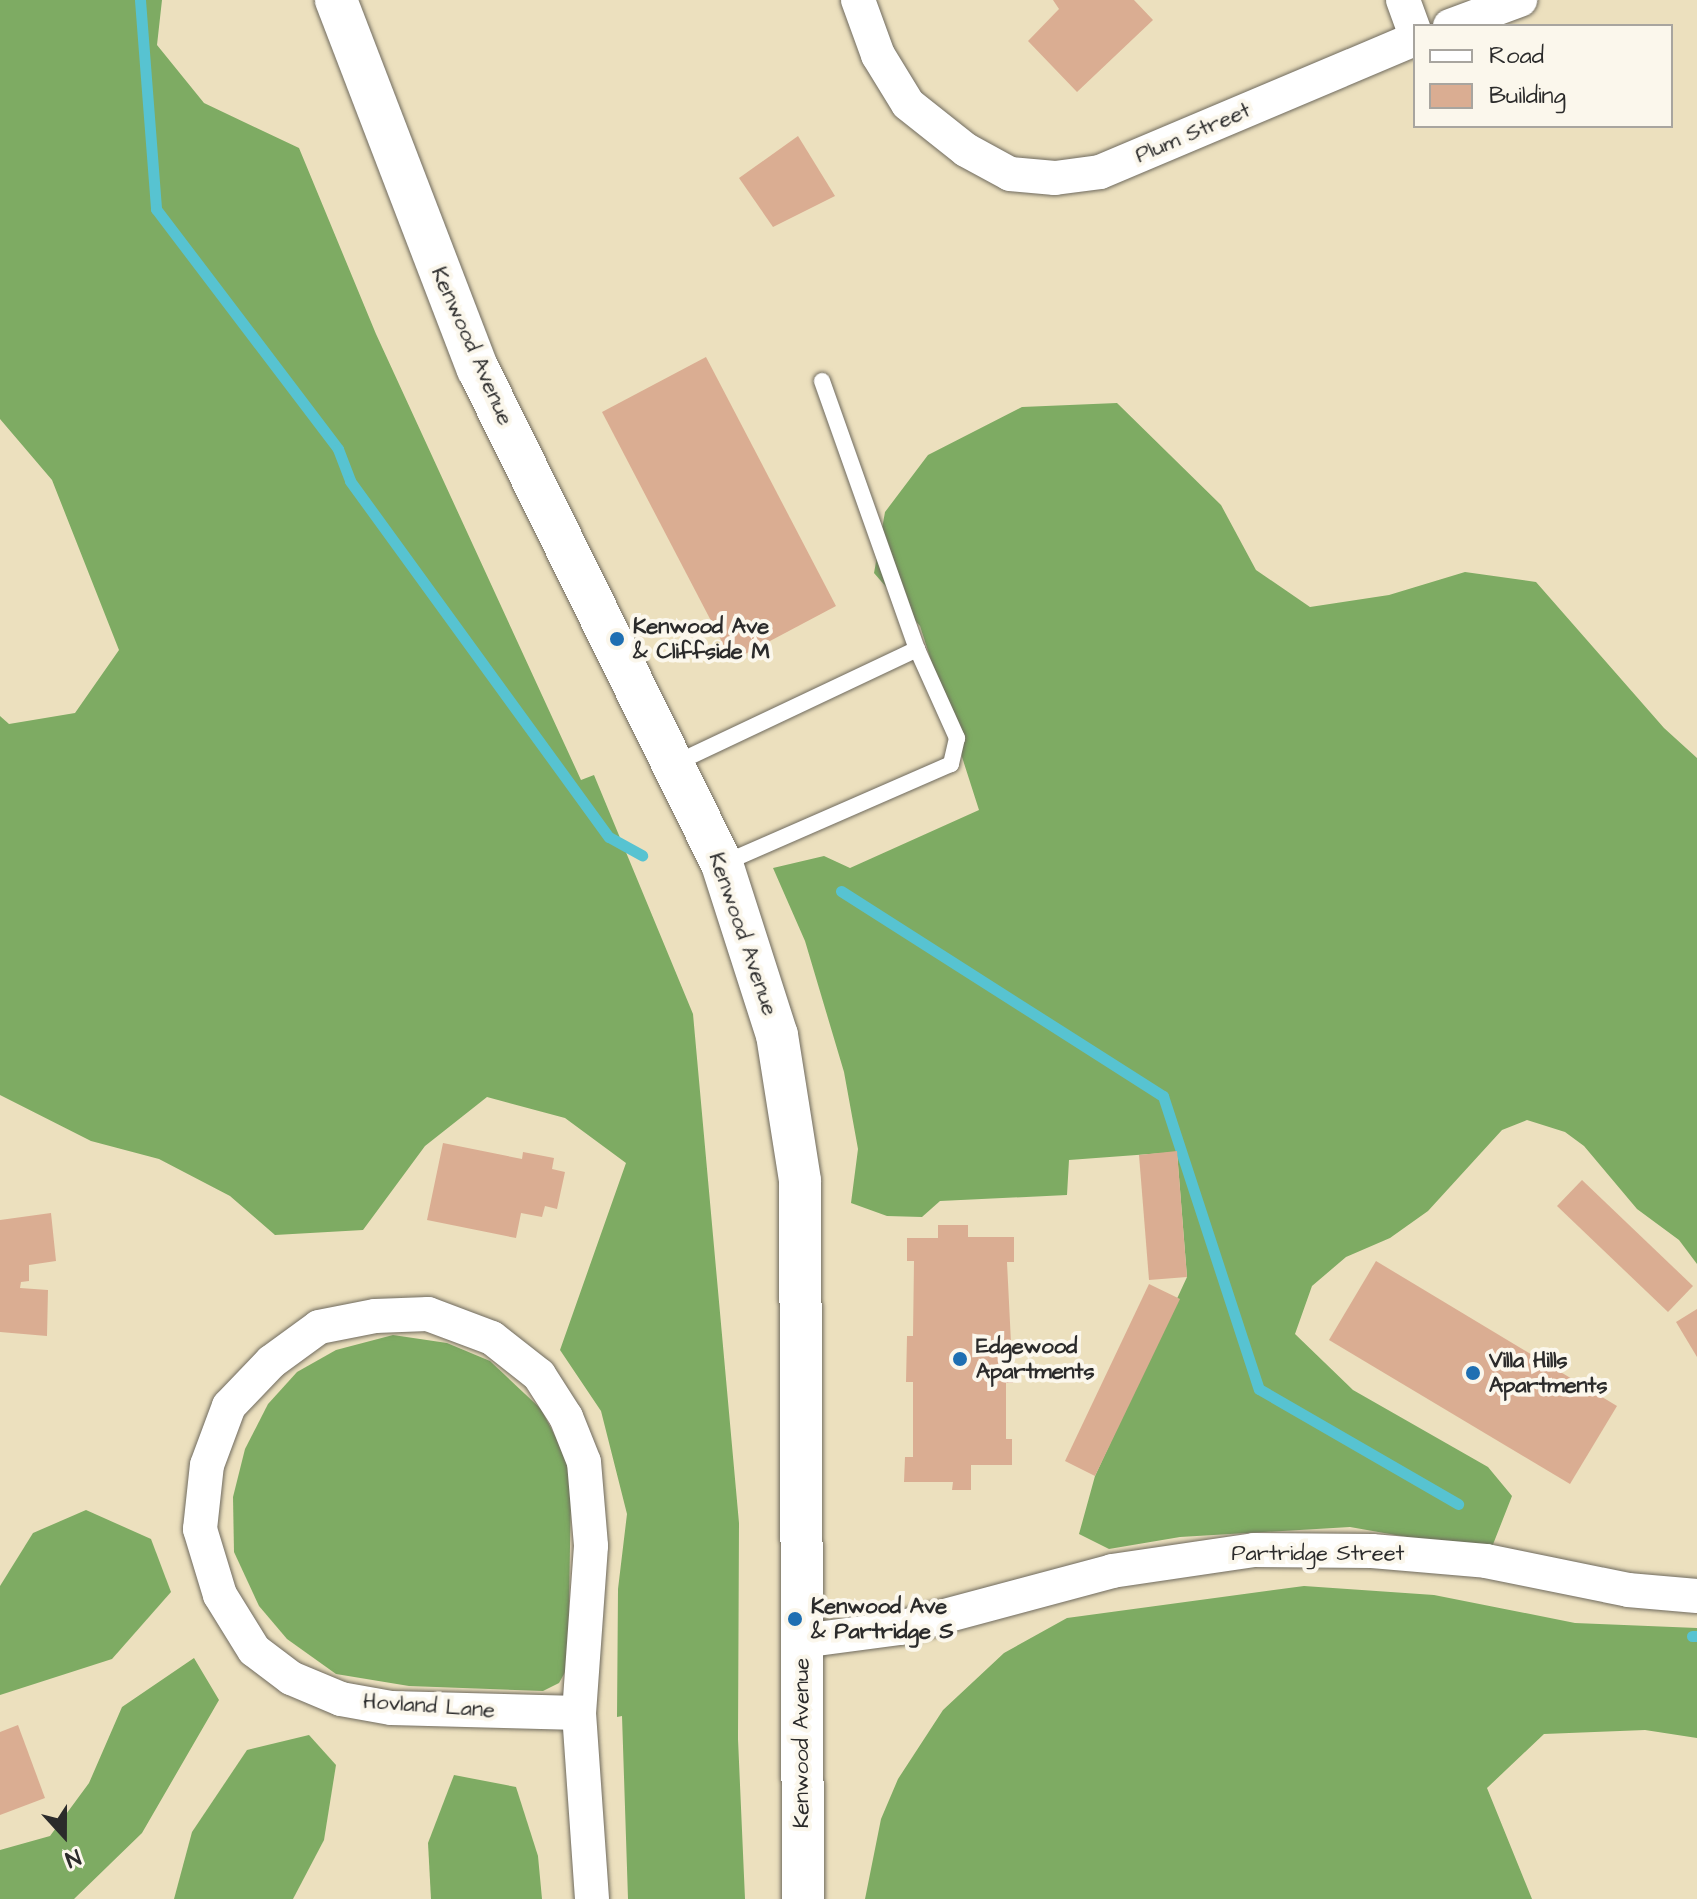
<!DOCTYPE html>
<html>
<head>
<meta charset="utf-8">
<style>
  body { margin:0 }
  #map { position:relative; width:1697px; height:1899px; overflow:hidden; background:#ece0be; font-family:"Architects Daughter",sans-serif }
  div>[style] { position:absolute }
  .forest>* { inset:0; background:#7eab63 }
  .stream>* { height:11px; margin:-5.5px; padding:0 5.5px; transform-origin:5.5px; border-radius:5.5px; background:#57c3d1 }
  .building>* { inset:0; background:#daad92 }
  .roads { filter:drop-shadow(0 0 2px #6f6a5e) drop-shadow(0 0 2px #6f6a5e) }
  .service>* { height:16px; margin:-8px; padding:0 8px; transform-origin:8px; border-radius:8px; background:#fff }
  .minor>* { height:34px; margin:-17px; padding:0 17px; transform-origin:17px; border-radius:17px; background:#fff }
  .tertiary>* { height:42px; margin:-21px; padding:0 21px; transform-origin:21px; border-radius:21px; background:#fff }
  .dots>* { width:22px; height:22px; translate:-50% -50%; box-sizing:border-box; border:4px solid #fbf7ec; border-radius:50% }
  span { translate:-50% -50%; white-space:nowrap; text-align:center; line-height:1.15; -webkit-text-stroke:8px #fbf7ec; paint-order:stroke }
  .street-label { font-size:22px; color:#2b2b2b }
  .poi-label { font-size:22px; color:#2b2b2b; font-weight:700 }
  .left { translate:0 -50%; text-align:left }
  .legend { position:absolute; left:1413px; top:24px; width:260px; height:104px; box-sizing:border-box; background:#fbf7ec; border:2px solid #a8a59f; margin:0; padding:10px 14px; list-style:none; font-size:24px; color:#2b2b2b }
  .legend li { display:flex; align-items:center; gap:16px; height:40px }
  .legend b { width:40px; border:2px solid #a8a59f }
  .north { position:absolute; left:24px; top:1795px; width:80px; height:80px; -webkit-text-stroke:6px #fbf7ec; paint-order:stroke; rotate:159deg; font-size:22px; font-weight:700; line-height:32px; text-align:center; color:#2b2b2b }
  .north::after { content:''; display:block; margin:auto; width:28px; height:36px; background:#2b2b2b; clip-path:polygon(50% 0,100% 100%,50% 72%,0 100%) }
</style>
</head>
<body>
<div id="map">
  <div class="forest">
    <div style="clip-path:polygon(0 0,162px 0,157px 45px,204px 103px,299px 148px,376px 334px,581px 780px,594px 775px,693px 1014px,739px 1523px,738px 1739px,745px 1899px,628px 1899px,622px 1716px,617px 1717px,618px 1589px,627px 1514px,601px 1411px,560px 1350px,626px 1163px,565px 1118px,487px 1097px,425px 1146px,363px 1230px,275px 1235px,230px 1196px,159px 1159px,91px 1141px,0 1095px,0 716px,9px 724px,75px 713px,119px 650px,52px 480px,0 419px)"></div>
    <div style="clip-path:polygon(1117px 403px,1221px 505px,1256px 570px,1310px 607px,1389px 595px,1465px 572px,1536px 582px,1664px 728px,1697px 758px,1697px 1264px,1679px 1240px,1637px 1209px,1584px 1146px,1565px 1132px,1527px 1120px,1502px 1130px,1428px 1211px,1390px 1238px,1346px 1257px,1312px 1286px,1295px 1334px,1353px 1390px,1488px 1467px,1512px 1496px,1492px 1547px,1475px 1549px,1350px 1527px,1180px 1537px,1109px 1549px,1079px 1534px,1095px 1476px,1187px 1277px,1177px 1152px,1069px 1160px,1067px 1195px,940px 1201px,922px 1217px,887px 1216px,851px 1203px,858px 1149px,844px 1072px,805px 941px,773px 868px,824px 856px,850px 868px,979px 810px,920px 626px,874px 573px,885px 512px,928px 455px,1022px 407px)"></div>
    <div style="clip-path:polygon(393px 1335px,447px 1343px,490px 1361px,541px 1409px,566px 1457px,571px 1487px,568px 1667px,559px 1683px,543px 1691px,409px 1686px,336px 1674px,287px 1639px,259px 1606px,234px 1552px,233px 1497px,245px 1449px,268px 1404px,297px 1372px,336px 1350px)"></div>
    <div style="clip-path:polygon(86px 1510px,151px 1539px,171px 1592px,112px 1659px,0 1695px,0 1586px,33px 1533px)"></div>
    <div style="clip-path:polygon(1304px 1586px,1434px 1595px,1575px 1623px,1697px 1628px,1697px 1738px,1645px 1730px,1544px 1734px,1487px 1788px,1532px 1899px,865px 1899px,881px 1819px,898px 1779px,943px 1710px,1004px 1653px,1067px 1618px)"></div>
    <div style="clip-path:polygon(194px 1658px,219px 1700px,142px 1833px,74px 1899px,0 1899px,0 1850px,50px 1836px,89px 1783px,122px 1707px)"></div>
    <div style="clip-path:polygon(309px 1735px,336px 1765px,324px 1840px,293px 1899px,174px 1899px,192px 1832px,247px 1750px)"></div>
    <div style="clip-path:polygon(454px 1775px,516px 1787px,538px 1856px,542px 1899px,431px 1899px,428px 1843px)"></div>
  </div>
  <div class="stream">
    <div style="left:140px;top:0;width:210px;rotate:85.6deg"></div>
    <div style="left:156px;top:209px;width:301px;rotate:52.8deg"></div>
    <div style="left:338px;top:449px;width:34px;rotate:69deg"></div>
    <div style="left:350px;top:481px;width:440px;rotate:54deg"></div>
    <div style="left:609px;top:837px;width:38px;rotate:29deg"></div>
    <div style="left:841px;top:891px;width:382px;rotate:32.5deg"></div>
    <div style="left:1163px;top:1096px;width:308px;rotate:71.9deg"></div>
    <div style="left:1259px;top:1389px;width:230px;rotate:30deg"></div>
    <div style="left:1692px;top:1636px;width:5px"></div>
  </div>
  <div class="building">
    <div style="clip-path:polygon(1053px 0,1134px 0,1153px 20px,1077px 92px,1028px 41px,1059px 9px)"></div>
    <div style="clip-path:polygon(798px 136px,835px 196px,773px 227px,739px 178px)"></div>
    <div style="clip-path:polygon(706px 357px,836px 606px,732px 661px,602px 412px)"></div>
    <div style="clip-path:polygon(443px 1143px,522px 1159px,523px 1152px,554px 1158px,552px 1169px,565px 1172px,557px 1209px,545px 1206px,542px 1217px,521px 1213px,516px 1238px,427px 1220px)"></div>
    <div style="clip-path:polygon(1177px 1151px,1187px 1277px,1149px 1280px,1139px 1155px)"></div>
    <div style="clip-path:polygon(1582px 1180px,1693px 1286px,1668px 1312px,1557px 1206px)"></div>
    <div style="clip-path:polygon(51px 1213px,56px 1261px,29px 1265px,29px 1281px,21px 1282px,20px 1288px,48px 1290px,47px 1336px,0 1332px,0 1220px)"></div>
    <div style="clip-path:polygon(938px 1225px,968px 1225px,968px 1237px,1014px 1237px,1014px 1262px,1007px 1262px,1013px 1383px,1006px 1383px,1006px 1439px,1012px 1439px,1012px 1465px,971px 1465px,971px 1490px,952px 1490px,953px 1482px,904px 1482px,905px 1457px,913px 1457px,913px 1382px,906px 1382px,907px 1336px,913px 1336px,914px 1261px,907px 1261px,907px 1238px,938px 1238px)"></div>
    <div style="clip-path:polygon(1376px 1261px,1617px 1406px,1570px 1484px,1329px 1340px)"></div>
    <div style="clip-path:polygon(1149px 1284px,1180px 1299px,1095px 1476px,1065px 1461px)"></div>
    <div style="clip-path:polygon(1697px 1309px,1697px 1357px,1676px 1322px)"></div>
    <div style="clip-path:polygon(18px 1725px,45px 1798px,0 1815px,0 1732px)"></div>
  </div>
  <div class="roads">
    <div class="service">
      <div style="left:822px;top:381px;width:284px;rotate:70.5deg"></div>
      <div style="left:674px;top:764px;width:269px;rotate:-25.3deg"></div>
      <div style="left:917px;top:649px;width:98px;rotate:65.8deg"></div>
      <div style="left:957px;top:738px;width:27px;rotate:103deg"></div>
      <div style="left:951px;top:764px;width:248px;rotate:156.4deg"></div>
    </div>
    <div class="minor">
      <div style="left:858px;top:0;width:59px;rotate:70deg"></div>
      <div style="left:878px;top:55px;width:57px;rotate:58.5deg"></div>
      <div style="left:908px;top:104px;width:74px;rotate:38.4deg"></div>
      <div style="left:966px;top:150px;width:50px;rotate:28.6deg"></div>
      <div style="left:1010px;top:174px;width:45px;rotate:5.1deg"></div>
      <div style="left:1055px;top:178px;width:45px;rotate:-7.6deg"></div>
      <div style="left:1100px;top:172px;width:342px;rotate:-22.9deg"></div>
      <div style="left:1403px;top:0;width:35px;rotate:70deg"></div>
      <div style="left:1450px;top:26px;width:75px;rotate:-20.4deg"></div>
      <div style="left:802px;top:1641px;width:99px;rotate:-7.6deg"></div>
      <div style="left:900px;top:1628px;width:220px;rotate:-15deg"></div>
      <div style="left:1112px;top:1571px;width:144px;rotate:-8.4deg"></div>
      <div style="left:1254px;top:1550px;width:118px;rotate:0.5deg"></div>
      <div style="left:1372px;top:1551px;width:114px;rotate:5deg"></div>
      <div style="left:1486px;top:1561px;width:145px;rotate:11.5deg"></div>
      <div style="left:1628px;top:1590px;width:69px;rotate:5deg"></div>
      <div style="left:579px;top:1713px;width:188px;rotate:-178.5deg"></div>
      <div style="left:391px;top:1708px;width:51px;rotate:-169.8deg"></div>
      <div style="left:341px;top:1699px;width:54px;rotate:-157.2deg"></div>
      <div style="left:291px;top:1678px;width:46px;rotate:-142.9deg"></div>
      <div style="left:254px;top:1650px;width:65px;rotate:-121.7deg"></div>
      <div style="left:220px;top:1595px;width:69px;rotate:-106.9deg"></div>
      <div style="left:200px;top:1529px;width:64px;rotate:-83.8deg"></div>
      <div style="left:207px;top:1465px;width:63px;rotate:-69.6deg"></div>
      <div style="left:229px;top:1406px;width:61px;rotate:-46.3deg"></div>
      <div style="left:271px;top:1362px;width:59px;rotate:-36.1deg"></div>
      <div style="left:319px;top:1327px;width:57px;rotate:-11.1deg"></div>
      <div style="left:375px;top:1316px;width:53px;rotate:-2.2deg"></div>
      <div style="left:428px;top:1314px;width:68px;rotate:20.6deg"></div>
      <div style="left:492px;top:1338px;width:60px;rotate:38.2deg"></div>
      <div style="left:539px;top:1375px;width:50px;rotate:57.3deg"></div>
      <div style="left:566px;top:1417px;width:48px;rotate:68.2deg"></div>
      <div style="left:584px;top:1462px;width:84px;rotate:85.2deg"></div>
      <div style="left:591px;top:1546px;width:167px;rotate:94.1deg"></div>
      <div style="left:579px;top:1713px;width:186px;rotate:86deg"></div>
    </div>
    <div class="tertiary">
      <div style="left:336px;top:0;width:395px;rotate:69deg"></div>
      <div style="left:478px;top:369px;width:552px;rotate:63.76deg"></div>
      <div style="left:722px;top:864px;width:180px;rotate:72.2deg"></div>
      <div style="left:777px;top:1035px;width:148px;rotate:81deg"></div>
      <div style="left:800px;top:1181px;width:718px;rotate:89.76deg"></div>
    </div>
  </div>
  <div class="dots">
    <div style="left:617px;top:639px;background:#1f6fb2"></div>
    <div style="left:960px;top:1359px;background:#1f6fb2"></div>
    <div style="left:1473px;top:1373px;background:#1f6fb2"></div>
    <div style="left:795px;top:1619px;background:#1f6fb2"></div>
  </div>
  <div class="street-label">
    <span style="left:1193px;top:133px;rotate:-23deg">Plum Street</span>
    <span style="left:472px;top:346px;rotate:66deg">Kenwood Avenue</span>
    <span style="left:743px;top:934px;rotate:71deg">Kenwood Avenue</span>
    <span style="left:1318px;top:1554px">Partridge Street</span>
    <span style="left:429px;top:1706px;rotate:4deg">Hovland Lane</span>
    <span style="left:802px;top:1743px;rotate:-90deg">Kenwood Avenue</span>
  </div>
  <div class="poi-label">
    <span class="left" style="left:633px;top:639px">Kenwood Ave<br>&amp; Cliffside M</span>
    <span class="left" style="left:976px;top:1359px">Edgewood<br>Apartments</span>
    <span class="left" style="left:1489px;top:1373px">Villa Hills<br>Apartments</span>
    <span class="left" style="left:811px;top:1619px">Kenwood Ave<br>&amp; Partridge S</span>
  </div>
  <ul class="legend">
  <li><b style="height:10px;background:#fff"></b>Road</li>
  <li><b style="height:22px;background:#daad92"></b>Building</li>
  </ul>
  <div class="north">N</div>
</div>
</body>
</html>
